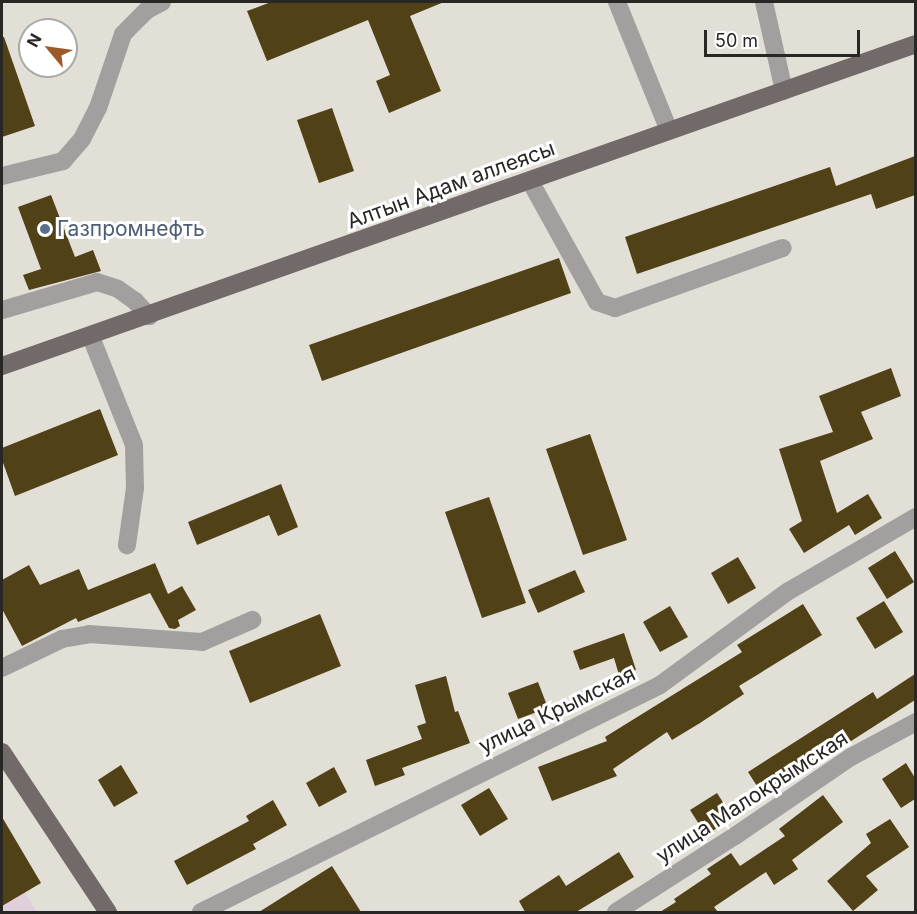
<!DOCTYPE html>
<html>
<head>
<meta charset="utf-8">
<style>
  body { margin:0 }
  #map { position:relative; width:917px; height:914px; overflow:hidden; background:#e2dfd7; font-family:Inter,sans-serif }
  div>[style] { position:absolute }
  .industrial>* { inset:0; background:#e2cfde }
  .building>* { inset:0; background:#514117 }
  .minor>* { height:18px; margin:-9px; padding:0 9px; transform-origin:9px; border-radius:9px; background:#a39f9f }
  .major>* { height:18px; margin:-9px; padding:0 9px; transform-origin:9px; border-radius:9px; background:#726a69 }
  .dots>* { width:16px; height:16px; translate:-50% -50%; box-sizing:border-box; border:3px solid #fff; border-radius:50% }
  span { translate:-50% -50%; white-space:nowrap; text-align:center; line-height:1.15; -webkit-text-stroke:6px #fff; paint-order:stroke }
  .street-label { font-size:21px; color:#282724 }
  .service-label { font-size:21px; color:#4e5e75 }
  .left { translate:0 -50%; text-align:left }
  .frame { position:absolute; inset:0; border:3px solid #282724; pointer-events:none }
  .north { position:absolute; left:18px; top:18px; width:60px; height:60px; box-sizing:border-box; background:#fff; border:2px solid #a9a9a7; border-radius:50%; rotate:299deg; font-size:16px; font-weight:700; line-height:24px; text-align:center; color:#282724 }
  .north::after { content:''; display:block; margin:auto; width:21px; height:27px; background:#9c5a28; clip-path:polygon(50% 0,100% 100%,50% 72%,0 100%) }
  .scale { position:absolute; left:704px; top:30px; width:156px; height:27px; box-sizing:border-box; border:3px solid #282724; border-top:0; padding-left:8px; font-size:18px; line-height:21px; white-space:nowrap; color:#282724; -webkit-text-stroke:4px #fff; paint-order:stroke }
</style>
</head>
<body>
<div id="map">
  <div class="industrial">
    <div style="clip-path:polygon(12px 873px,37px 912px,2px 912px,2px 878px)"></div>
  </div>
  <div class="building">
    <div style="clip-path:polygon(271px 2px,444px 2px,410px 16px,441px 91px,389px 113px,376px 81px,390px 75px,368px 20px,267px 61px,247px 11px)"></div>
    <div style="clip-path:polygon(2px 37px,4px 37px,35px 126px,2px 137px)"></div>
    <div style="clip-path:polygon(332px 108px,354px 171px,319px 183px,297px 120px)"></div>
    <div style="clip-path:polygon(915px 156px,915px 195px,876px 209px,871px 194px,637px 274px,625px 237px,830px 167px,836px 186px)"></div>
    <div style="clip-path:polygon(51px 195px,75px 257px,93px 250px,101px 271px,29px 290px,23px 275px,41px 269px,18px 207px)"></div>
    <div style="clip-path:polygon(559px 258px,571px 293px,322px 381px,309px 345px)"></div>
    <div style="clip-path:polygon(891px 368px,901px 396px,861px 412px,873px 439px,820px 461px,837px 513px,868px 494px,882px 518px,855px 535px,849px 525px,804px 553px,789px 529px,802px 521px,779px 449px,833px 432px,819px 396px)"></div>
    <div style="clip-path:polygon(100px 409px,118px 455px,15px 496px,2px 460px,2px 448px)"></div>
    <div style="clip-path:polygon(590px 434px,627px 540px,583px 555px,546px 449px)"></div>
    <div style="clip-path:polygon(281px 484px,298px 527px,278px 536px,269px 515px,197px 545px,188px 522px)"></div>
    <div style="clip-path:polygon(489px 497px,526px 603px,482px 618px,445px 512px)"></div>
    <div style="clip-path:polygon(895px 551px,914px 582px,887px 599px,868px 568px)"></div>
    <div style="clip-path:polygon(738px 557px,756px 588px,728px 604px,711px 573px)"></div>
    <div style="clip-path:polygon(155px 563px,168px 594px,182px 586px,196px 610px,178px 620px,180px 626px,175px 629px,169px 628px,150px 593px,78px 622px,76px 618px,22px 646px,2px 609px,2px 580px,29px 565px,40px 585px,79px 569px,88px 590px)"></div>
    <div style="clip-path:polygon(575px 570px,585px 592px,538px 613px,528px 590px)"></div>
    <div style="clip-path:polygon(884px 601px,903px 632px,875px 649px,856px 618px)"></div>
    <div style="clip-path:polygon(803px 604px,822px 635px,739px 686px,744px 694px,700px 723px,672px 740px,667px 732px,613px 769px,617px 776px,552px 801px,538px 767px,607px 741px,605px 737px,742px 652px,737px 645px)"></div>
    <div style="clip-path:polygon(670px 606px,688px 637px,660px 652px,643px 622px)"></div>
    <div style="clip-path:polygon(320px 614px,341px 666px,250px 703px,229px 651px)"></div>
    <div style="clip-path:polygon(624px 633px,636px 670px,619px 675px,614px 658px,580px 670px,573px 651px)"></div>
    <div style="clip-path:polygon(915px 674px,915px 700px,764px 797px,748px 772px,873px 692px,877px 699px)"></div>
    <div style="clip-path:polygon(446px 676px,455px 712px,458px 711px,470px 743px,402px 768px,405px 775px,375px 786px,366px 760px,422px 739px,417px 726px,426px 723px,415px 685px)"></div>
    <div style="clip-path:polygon(538px 682px,548px 708px,518px 719px,508px 693px)"></div>
    <div style="clip-path:polygon(906px 763px,915px 778px,915px 799px,901px 808px,882px 779px)"></div>
    <div style="clip-path:polygon(121px 765px,138px 793px,114px 807px,98px 780px)"></div>
    <div style="clip-path:polygon(334px 767px,347px 792px,319px 807px,306px 783px)"></div>
    <div style="clip-path:polygon(489px 788px,508px 819px,480px 836px,461px 805px)"></div>
    <div style="clip-path:polygon(717px 793px,733px 818px,706px 835px,690px 810px)"></div>
    <div style="clip-path:polygon(823px 795px,843px 822px,792px 860px,798px 869px,774px 885px,766px 872px,714px 907px,718px 912px,660px 912px,676px 902px,674px 899px,711px 874px,707px 869px,731px 853px,740px 866px,785px 836px,779px 829px)"></div>
    <div style="clip-path:polygon(273px 800px,287px 825px,253px 844px,256px 849px,187px 885px,174px 861px,249px 821px,246px 816px)"></div>
    <div style="clip-path:polygon(2px 817px,41px 883px,2px 906px)"></div>
    <div style="clip-path:polygon(890px 819px,909px 847px,866px 876px,878px 890px,853px 911px,827px 881px,871px 843px,866px 834px)"></div>
    <div style="clip-path:polygon(619px 852px,634px 877px,576px 912px,525px 912px,519px 901px,559px 875px,566px 886px)"></div>
    <div style="clip-path:polygon(332px 866px,361px 912px,259px 912px)"></div>
  </div>
  <div class="minor">
    <div style="left:617px;top:2px;width:139px;rotate:68deg"></div>
    <div style="left:764px;top:2px;width:91px;rotate:77.3deg"></div>
    <div style="left:2px;top:176px;width:63px;rotate:-13.8deg"></div>
    <div style="left:63px;top:161px;width:29px;rotate:-49deg"></div>
    <div style="left:82px;top:139px;width:35px;rotate:-63deg"></div>
    <div style="left:98px;top:108px;width:78px;rotate:-71.3deg"></div>
    <div style="left:123px;top:34px;width:34px;rotate:-45deg"></div>
    <div style="left:147px;top:10px;width:17px;rotate:-28deg"></div>
    <div style="left:530px;top:181px;width:138px;rotate:61deg"></div>
    <div style="left:597px;top:302px;width:19px;rotate:18deg"></div>
    <div style="left:615px;top:308px;width:178px;rotate:-19.7deg"></div>
    <div style="left:2px;top:310px;width:99px;rotate:-16.4deg"></div>
    <div style="left:97px;top:282px;width:22px;rotate:18deg"></div>
    <div style="left:118px;top:289px;width:21px;rotate:35deg"></div>
    <div style="left:135px;top:301px;width:21px;rotate:47deg"></div>
    <div style="left:91px;top:337px;width:116px;rotate:68.3deg"></div>
    <div style="left:134px;top:445px;width:43px;rotate:88.7deg"></div>
    <div style="left:135px;top:488px;width:58px;rotate:98deg"></div>
    <div style="left:2px;top:668px;width:67px;rotate:-25.8deg"></div>
    <div style="left:62px;top:639px;width:27px;rotate:-10deg"></div>
    <div style="left:89px;top:634px;width:113px;rotate:4deg"></div>
    <div style="left:202px;top:642px;width:55px;rotate:-23.7deg"></div>
    <div style="left:201px;top:912px;width:512px;rotate:-26.31deg"></div>
    <div style="left:660px;top:685px;width:157px;rotate:-36.2deg"></div>
    <div style="left:787px;top:592px;width:149px;rotate:-30.2deg"></div>
    <div style="left:616px;top:912px;width:141px;rotate:-32.6deg"></div>
    <div style="left:735px;top:836px;width:140px;rotate:-34.3deg"></div>
    <div style="left:851px;top:757px;width:74px;rotate:-28.3deg"></div>
  </div>
  <div class="major">
    <div style="left:2px;top:366px;width:969px;rotate:-19.41deg"></div>
    <div style="left:2px;top:752px;width:192px;rotate:56.5deg"></div>
  </div>
  <div class="dots">
    <div style="left:45px;top:229px;background:#5c6f8a"></div>
  </div>
  <div class="street-label">
    <span style="left:451px;top:185px;rotate:-20deg">Алтын Адам аллеясы</span>
    <span style="left:557px;top:710px;rotate:-26deg">улица Крымская</span>
    <span style="left:752px;top:797px;rotate:-33deg">улица Малокрымская</span>
  </div>
  <div class="service-label">
    <span class="left" style="left:57px;top:229px">Газпромнефть</span>
  </div>
  <div class="frame"></div>
  <div class="north">N</div>
  <div class="scale">50 m</div>
</div>
</body>
</html>
